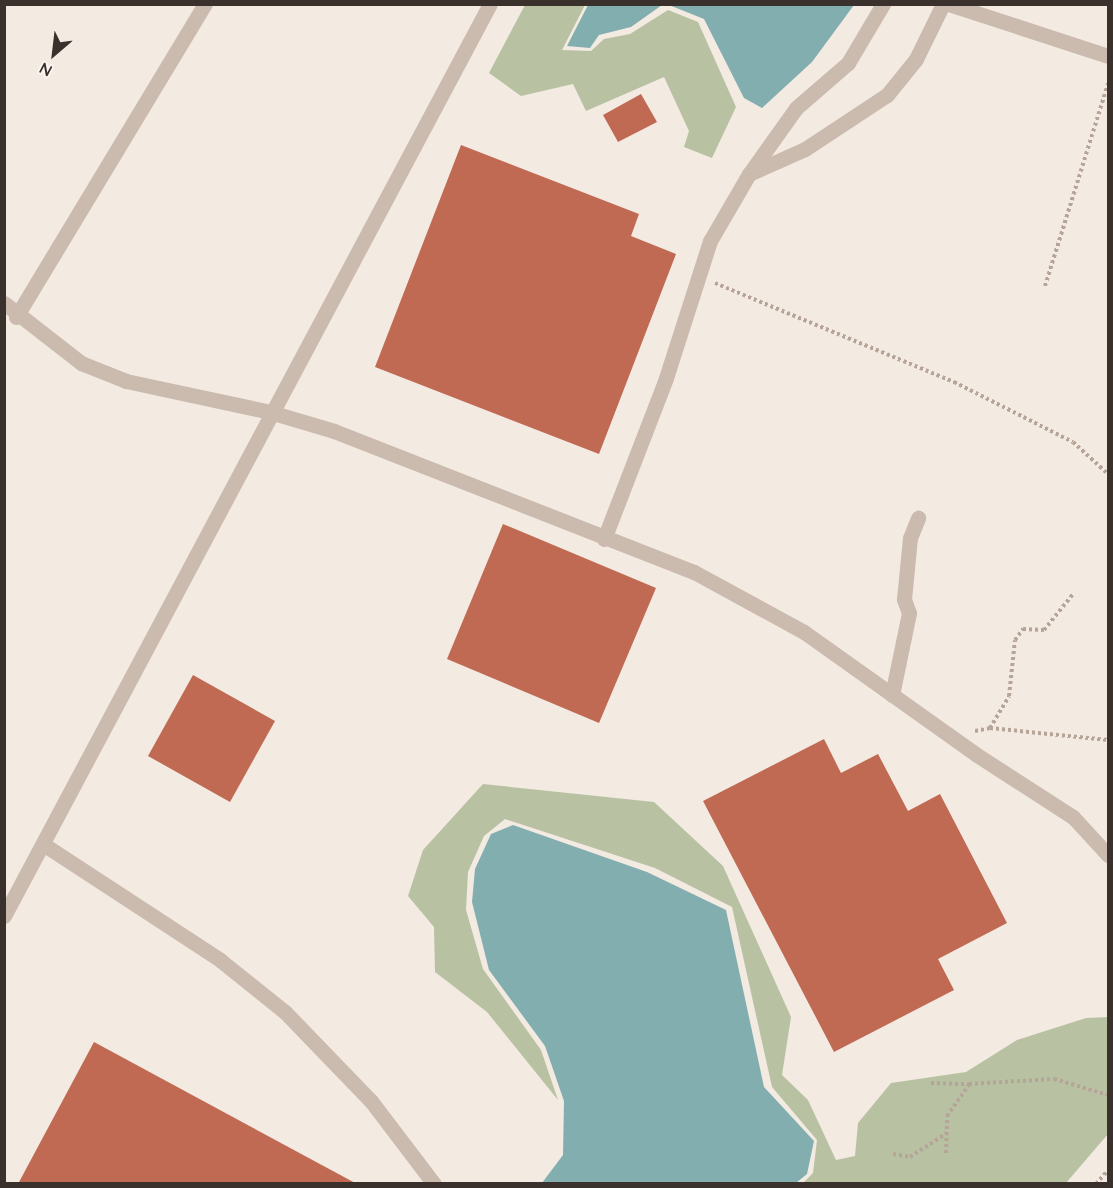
<!DOCTYPE html>
<html>
<head>
<meta charset="utf-8">
<style>
  body { margin:0 }
  #map { position:relative; width:1113px; height:1188px; overflow:hidden; background:#f3eae2; font-family:Quicksand,sans-serif }
  div>[style] { position:absolute }
  .green>* { inset:0; background:#b8c2a2 }
  .water>* { inset:0; background:#82aeaf }
  .building>* { inset:0; background:#c06953 }
  .path>* { height:4px; margin-top:-2px; transform-origin:0; background:repeating-linear-gradient(90deg,#b7a498 0 3px,transparent 0 6px) }
  .minor>* { height:15px; margin:-7.5px; padding:0 7.5px; transform-origin:7.5px; border-radius:7.5px; background:#cbbaae }
  .tertiary>* { height:15px; margin:-7.5px; padding:0 7.5px; transform-origin:7.5px; border-radius:7.5px; background:#cbbaae }
  span { translate:-50% -50%; white-space:nowrap; text-align:center; line-height:1.15; -webkit-text-stroke:4.5px #faf5ef; paint-order:stroke }
  .frame { position:absolute; inset:0; border:6px solid #3a302c; pointer-events:none }
  .north { position:absolute; left:24px; top:24px; width:60px; height:60px; -webkit-text-stroke:4px #faf5ef; paint-order:stroke; rotate:208deg; font-size:16px; font-weight:700; line-height:24px; text-align:center; color:#3a302c }
  .north::after { content:''; display:block; margin:auto; width:21px; height:27px; background:#3a302c; clip-path:polygon(50% 0,100% 100%,50% 72%,0 100%) }
</style>
</head>
<body>
<div id="map">
  <div class="green">
    <div style="clip-path:polygon(525px 5px,585px 5px,562px 50px,591px 51px,604px 39px,630px 34px,668px 10px,698px 22px,736px 107px,712px 158px,684px 147px,689px 131px,664px 77px,586px 111px,573px 84px,521px 96px,489px 73px)"></div>
    <div style="clip-path:polygon(483px 784px,654px 802px,723px 866px,791px 1017px,782px 1075px,808px 1100px,836px 1160px,855px 1156px,858px 1123px,891px 1083px,966px 1072px,1017px 1040px,1086px 1018px,1108px 1017px,1108px 1134px,1066px 1183px,803px 1183px,813px 1173px,817px 1140px,772px 1087px,732px 907px,655px 868px,505px 819px,484px 836px,468px 872px,466px 910px,483px 969px,541px 1050px,558px 1100px,487px 1012px,435px 972px,434px 927px,408px 896px,423px 850px)"></div>
  </div>
  <div class="water">
    <div style="clip-path:polygon(588px 5px,588px 4px,662px 5px,631px 27px,599px 35px,590px 48px,567px 46px)"></div>
    <div style="clip-path:polygon(669px 5px,854px 4px,854px 5px,812px 62px,762px 108px,744px 98px,704px 19px)"></div>
    <div style="clip-path:polygon(513px 825px,647px 872px,726px 910px,764px 1087px,814px 1141px,807px 1174px,796px 1183px,542px 1183px,563px 1155px,564px 1101px,545px 1046px,489px 970px,472px 902px,475px 869px,491px 834px)"></div>
  </div>
  <div class="building">
    <div style="clip-path:polygon(641px 94px,657px 122px,618px 142px,603px 115px)"></div>
    <div style="clip-path:polygon(461px 145px,639px 214px,631px 236px,676px 254px,599px 454px,375px 367px)"></div>
    <div style="clip-path:polygon(503px 524px,656px 588px,599px 723px,447px 659px)"></div>
    <div style="clip-path:polygon(193px 675px,275px 721px,230px 802px,148px 756px)"></div>
    <div style="clip-path:polygon(824px 739px,841px 773px,878px 754px,908px 811px,940px 794px,1007px 923px,938px 959px,954px 990px,834px 1052px,703px 801px)"></div>
    <div style="clip-path:polygon(94px 1042px,357px 1184px,18px 1184px)"></div>
  </div>
  <div class="path">
    <div style="left:715px;top:283px;width:259px;rotate:22.5deg"></div>
    <div style="left:954px;top:382px;width:133px;rotate:26.8deg"></div>
    <div style="left:1073px;top:442px;width:47px;rotate:42.4deg"></div>
    <div style="left:1045px;top:286px;width:212px;rotate:-72.7deg"></div>
    <div style="left:990px;top:728px;width:37px;rotate:-59deg"></div>
    <div style="left:1009px;top:696px;width:56px;rotate:-83.9deg"></div>
    <div style="left:1015px;top:640px;width:14px;rotate:-54deg"></div>
    <div style="left:1023px;top:629px;width:21px;rotate:3deg"></div>
    <div style="left:1044px;top:630px;width:46px;rotate:-51.1deg"></div>
    <div style="left:975px;top:731px;width:15px;rotate:-11deg"></div>
    <div style="left:990px;top:728px;width:119px;rotate:5.8deg"></div>
    <div style="left:931px;top:1083px;width:38px;rotate:2deg"></div>
    <div style="left:946px;top:1153px;width:37px;rotate:-88deg"></div>
    <div style="left:947px;top:1116px;width:39px;rotate:-55deg"></div>
    <div style="left:969px;top:1084px;width:85px;rotate:-3.4deg"></div>
    <div style="left:1054px;top:1079px;width:56px;rotate:16.5deg"></div>
    <div style="left:893px;top:1154px;width:17px;rotate:10deg"></div>
    <div style="left:910px;top:1157px;width:44px;rotate:-33deg"></div>
    <div style="left:1096px;top:1184px;width:18px;rotate:-49deg"></div>
  </div>
  <div class="minor">
    <div style="left:949px;top:4px;width:167px;rotate:18.1deg"></div>
    <div style="left:749px;top:174px;width:61px;rotate:-24.1deg"></div>
    <div style="left:805px;top:149px;width:98px;rotate:-33.4deg"></div>
    <div style="left:887px;top:95px;width:46px;rotate:-51.1deg"></div>
    <div style="left:916px;top:59px;width:61px;rotate:-63.9deg"></div>
    <div style="left:4px;top:303px;width:98px;rotate:37.9deg"></div>
    <div style="left:81px;top:363px;width:48px;rotate:21.8deg"></div>
    <div style="left:126px;top:381px;width:147px;rotate:12.1deg"></div>
    <div style="left:16px;top:317px;width:366px;rotate:-58.9deg"></div>
    <div style="left:604px;top:539px;width:173px;rotate:-68.9deg"></div>
    <div style="left:666px;top:378px;width:144px;rotate:-72.2deg"></div>
    <div style="left:710px;top:241px;width:78px;rotate:-59.8deg"></div>
    <div style="left:749px;top:174px;width:81px;rotate:-54.5deg"></div>
    <div style="left:796px;top:108px;width:69px;rotate:-40.9deg"></div>
    <div style="left:848px;top:63px;width:69px;rotate:-59.3deg"></div>
    <div style="left:892px;top:695px;width:84px;rotate:-78.3deg"></div>
    <div style="left:909px;top:613px;width:15px;rotate:-110deg"></div>
    <div style="left:904px;top:599px;width:61px;rotate:-84.4deg"></div>
    <div style="left:910px;top:538px;width:22px;rotate:-68deg"></div>
    <div style="left:977px;top:755px;width:114px;rotate:32.9deg"></div>
    <div style="left:1073px;top:817px;width:52px;rotate:47.4deg"></div>
    <div style="left:43px;top:844px;width:212px;rotate:33.2deg"></div>
    <div style="left:220px;top:960px;width:83px;rotate:38.7deg"></div>
    <div style="left:285px;top:1012px;width:124px;rotate:46deg"></div>
    <div style="left:371px;top:1101px;width:104px;rotate:52.8deg"></div>
  </div>
  <div class="tertiary">
    <div style="left:270px;top:412px;width:67px;rotate:16.5deg"></div>
    <div style="left:334px;top:431px;width:387px;rotate:21.4deg"></div>
    <div style="left:694px;top:572px;width:125px;rotate:28.6deg"></div>
    <div style="left:804px;top:632px;width:212px;rotate:35.4deg"></div>
    <div style="left:4px;top:916px;width:1033px;rotate:-61.95deg"></div>
  </div>
  <div class="frame"></div>
  <div class="north">N</div>
</div>
</body>
</html>
